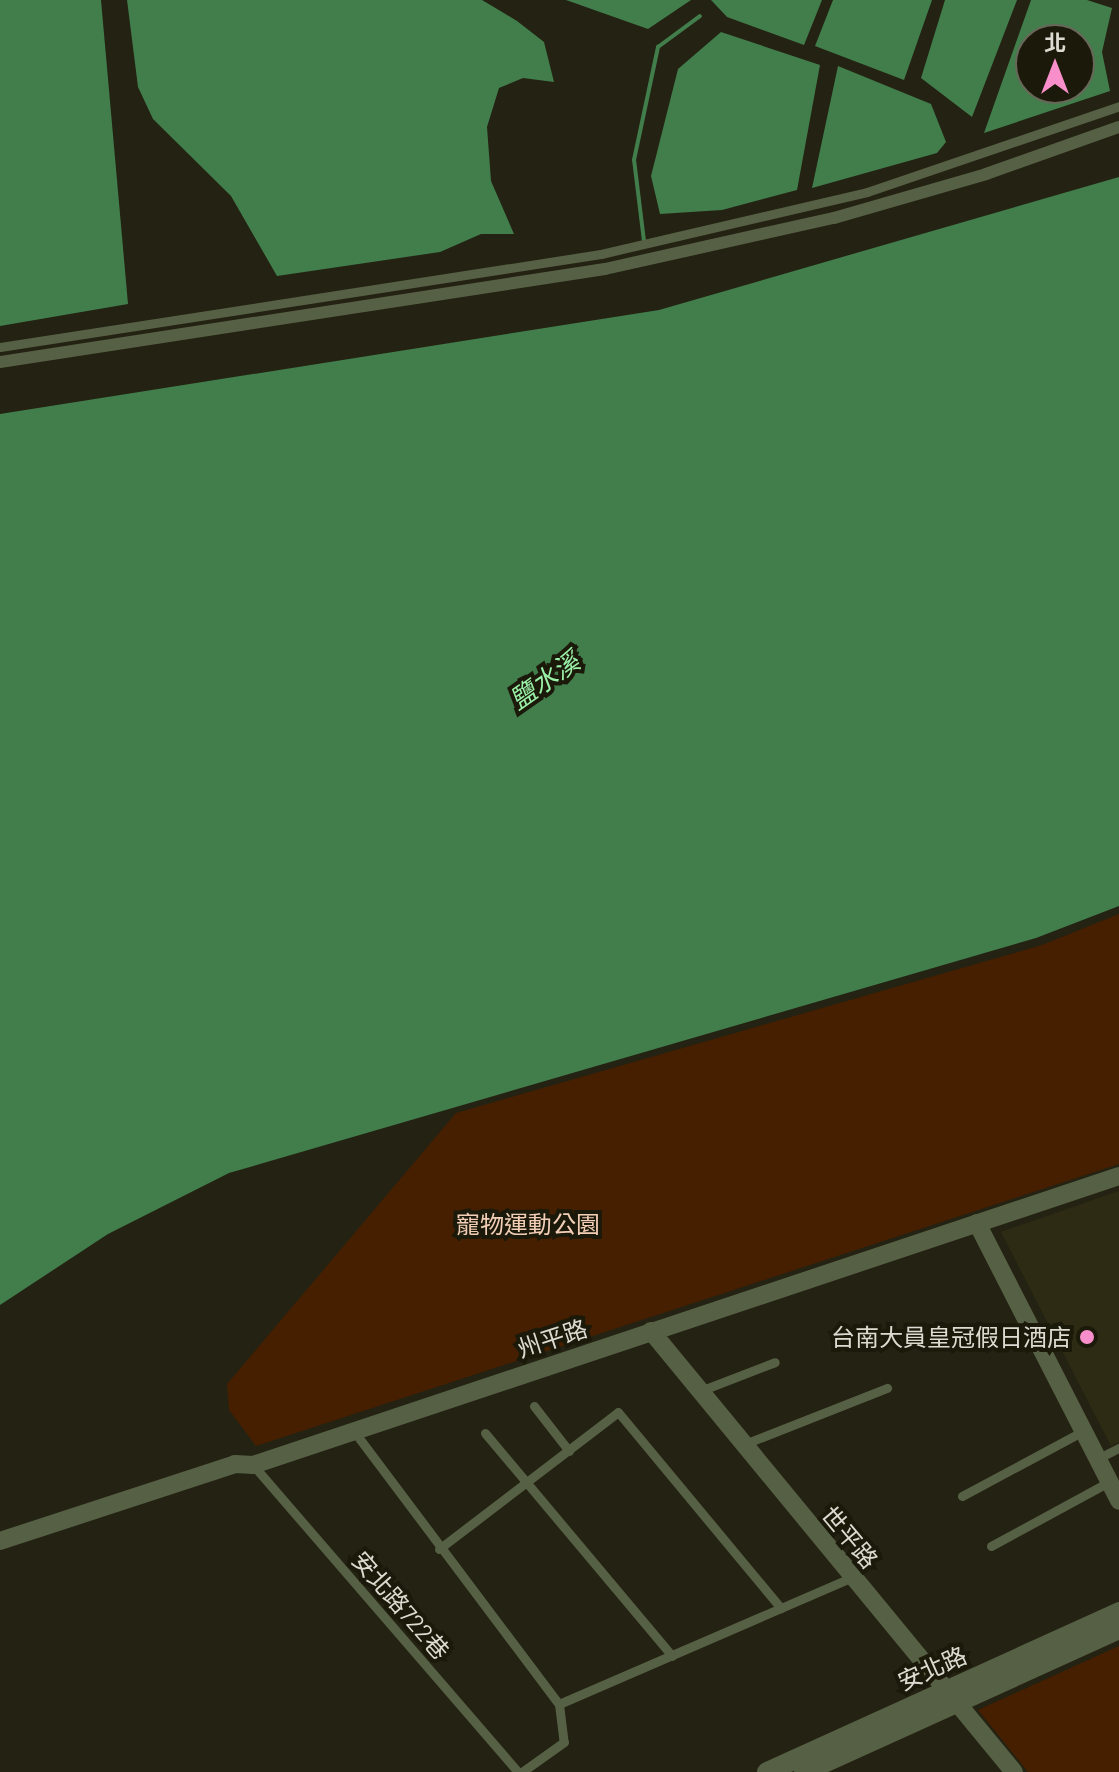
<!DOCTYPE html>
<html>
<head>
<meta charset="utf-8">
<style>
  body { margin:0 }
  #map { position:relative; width:1119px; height:1772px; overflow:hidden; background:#242212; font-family:Barlow,"Noto Sans TC",sans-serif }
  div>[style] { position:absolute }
  .built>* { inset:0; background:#2e2b14 }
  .green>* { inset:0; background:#461f00 }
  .water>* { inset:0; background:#417e4c }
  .stream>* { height:4px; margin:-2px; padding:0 2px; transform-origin:2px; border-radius:2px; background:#417e4c }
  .service>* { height:9px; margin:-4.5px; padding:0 4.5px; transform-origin:4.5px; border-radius:4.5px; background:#566044 }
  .pedestrian>* { height:12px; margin:-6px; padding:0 6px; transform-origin:6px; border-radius:6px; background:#566044 }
  .minor>* { height:18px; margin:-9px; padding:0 9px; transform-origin:9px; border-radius:9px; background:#566044 }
  .tertiary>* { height:20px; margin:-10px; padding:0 10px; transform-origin:10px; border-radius:10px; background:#566044 }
  .dots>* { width:22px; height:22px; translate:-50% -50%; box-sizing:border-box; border:4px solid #1b1909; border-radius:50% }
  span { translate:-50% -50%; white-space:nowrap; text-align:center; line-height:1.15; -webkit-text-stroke:8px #1b1909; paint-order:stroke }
  .park-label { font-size:24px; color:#f2ceb6 }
  .poi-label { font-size:24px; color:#dcdbd1 }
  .right { translate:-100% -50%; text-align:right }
  .street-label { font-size:24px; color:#dcdbd1 }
  .water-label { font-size:26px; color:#9af1a8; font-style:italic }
  .north { position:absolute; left:1015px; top:24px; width:80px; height:80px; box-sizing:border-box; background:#1b1909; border:2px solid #686759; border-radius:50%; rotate:0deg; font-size:22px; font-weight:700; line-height:32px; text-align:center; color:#dcdbd1 }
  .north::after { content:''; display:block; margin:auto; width:28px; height:36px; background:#f98fca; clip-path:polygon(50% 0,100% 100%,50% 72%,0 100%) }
</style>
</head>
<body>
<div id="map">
  <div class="built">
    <div style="clip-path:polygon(1119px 1191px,1119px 1442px,1111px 1446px,1001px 1232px)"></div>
  </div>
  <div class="green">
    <div style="clip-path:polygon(1119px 914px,1119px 1164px,256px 1446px,229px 1410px,227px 1384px,456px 1113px,1042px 945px)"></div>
    <div style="clip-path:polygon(1119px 1646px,1119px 1772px,1028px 1772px,978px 1710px)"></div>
  </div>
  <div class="water">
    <div style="clip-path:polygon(0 0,101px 0,128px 304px,0 326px)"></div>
    <div style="clip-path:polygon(127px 0,482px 0,517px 21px,544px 42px,554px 82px,523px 78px,499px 88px,487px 127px,491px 181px,514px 234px,481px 234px,440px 252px,277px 276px,231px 196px,153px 119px,138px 87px)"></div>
    <div style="clip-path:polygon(566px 0,691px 0,648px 29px)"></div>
    <div style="clip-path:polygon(711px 0,822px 0,804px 45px,727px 17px)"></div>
    <div style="clip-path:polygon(833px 0,932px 0,904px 80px,815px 46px)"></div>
    <div style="clip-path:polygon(945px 0,1017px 0,972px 117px,921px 78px)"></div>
    <div style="clip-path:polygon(evenodd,1031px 0,1087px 0,1112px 8px,1102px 52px,1110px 91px,984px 133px,1031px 0,1031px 40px,1079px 40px,1079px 88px,1031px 88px,1031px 40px)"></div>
    <div style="clip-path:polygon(721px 32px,820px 65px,797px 190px,722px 210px,660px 214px,651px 176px,678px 69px)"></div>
    <div style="clip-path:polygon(838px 66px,931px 104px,946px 142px,937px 153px,812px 188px)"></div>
    <div style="clip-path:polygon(1119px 177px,1119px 906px,1036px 938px,229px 1173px,108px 1234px,0 1305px,0 414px,659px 310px)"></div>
  </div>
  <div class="stream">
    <div style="left:644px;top:241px;width:82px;rotate:-97deg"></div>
    <div style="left:634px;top:160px;width:116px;rotate:-78deg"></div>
    <div style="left:658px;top:47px;width:52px;rotate:-36.4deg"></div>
  </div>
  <div class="service">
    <div style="left:0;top:347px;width:608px;rotate:-8.8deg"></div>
    <div style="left:601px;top:254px;width:273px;rotate:-13.1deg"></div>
    <div style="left:867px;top:192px;width:266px;rotate:-18.8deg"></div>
    <div style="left:700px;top:1391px;width:80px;rotate:-21.1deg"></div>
    <div style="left:534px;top:1406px;width:57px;rotate:52.1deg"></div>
    <div style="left:353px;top:1430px;width:343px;rotate:53.1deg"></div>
    <div style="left:559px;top:1704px;width:38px;rotate:83deg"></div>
    <div style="left:564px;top:1742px;width:52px;rotate:144.5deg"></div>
    <div style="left:485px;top:1433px;width:291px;rotate:50deg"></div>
    <div style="left:742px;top:1445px;width:156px;rotate:-21.5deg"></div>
    <div style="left:1097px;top:1459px;width:25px;rotate:-27deg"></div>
    <div style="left:253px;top:1465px;width:406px;rotate:49.2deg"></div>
    <div style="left:962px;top:1496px;width:137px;rotate:-28.2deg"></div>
    <div style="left:991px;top:1546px;width:134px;rotate:-28.5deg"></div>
    <div style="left:439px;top:1549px;width:225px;rotate:-37.4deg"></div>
    <div style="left:618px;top:1412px;width:255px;rotate:50.3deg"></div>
    <div style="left:559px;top:1704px;width:319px;rotate:-23.4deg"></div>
  </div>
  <div class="pedestrian">
    <div style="left:0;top:362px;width:612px;rotate:-8.74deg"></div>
    <div style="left:605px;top:269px;width:235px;rotate:-12.6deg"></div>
    <div style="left:834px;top:218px;width:158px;rotate:-16.1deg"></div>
    <div style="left:986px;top:174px;width:141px;rotate:-19.5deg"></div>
  </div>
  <div class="minor">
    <div style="left:977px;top:1223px;width:312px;rotate:62.9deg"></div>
    <div style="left:651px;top:1331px;width:571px;rotate:50.54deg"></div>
    <div style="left:0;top:1541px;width:247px;rotate:-18.1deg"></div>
    <div style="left:235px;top:1464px;width:18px;rotate:3deg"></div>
    <div style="left:253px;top:1465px;width:913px;rotate:-18.45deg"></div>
  </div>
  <div class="tertiary">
    <div style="left:767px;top:1772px;width:387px;rotate:-24.4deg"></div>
    <div style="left:804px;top:1772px;width:346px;rotate:-24.4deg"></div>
  </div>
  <div class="dots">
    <div style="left:1087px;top:1337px;background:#f98fca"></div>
  </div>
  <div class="park-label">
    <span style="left:528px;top:1224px">寵物運動公園</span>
  </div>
  <div class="poi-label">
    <span class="right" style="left:1071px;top:1337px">台南大員皇冠假日酒店</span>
  </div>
  <div class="street-label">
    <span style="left:552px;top:1338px;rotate:-18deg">州平路</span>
    <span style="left:850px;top:1537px;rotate:50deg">世平路</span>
    <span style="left:401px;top:1605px;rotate:49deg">安北路722巷</span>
    <span style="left:932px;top:1668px;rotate:-24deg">安北路</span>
  </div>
  <div class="water-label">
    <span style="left:544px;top:680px;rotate:-35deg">鹽水溪</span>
  </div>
  <div class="north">北</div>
</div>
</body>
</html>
